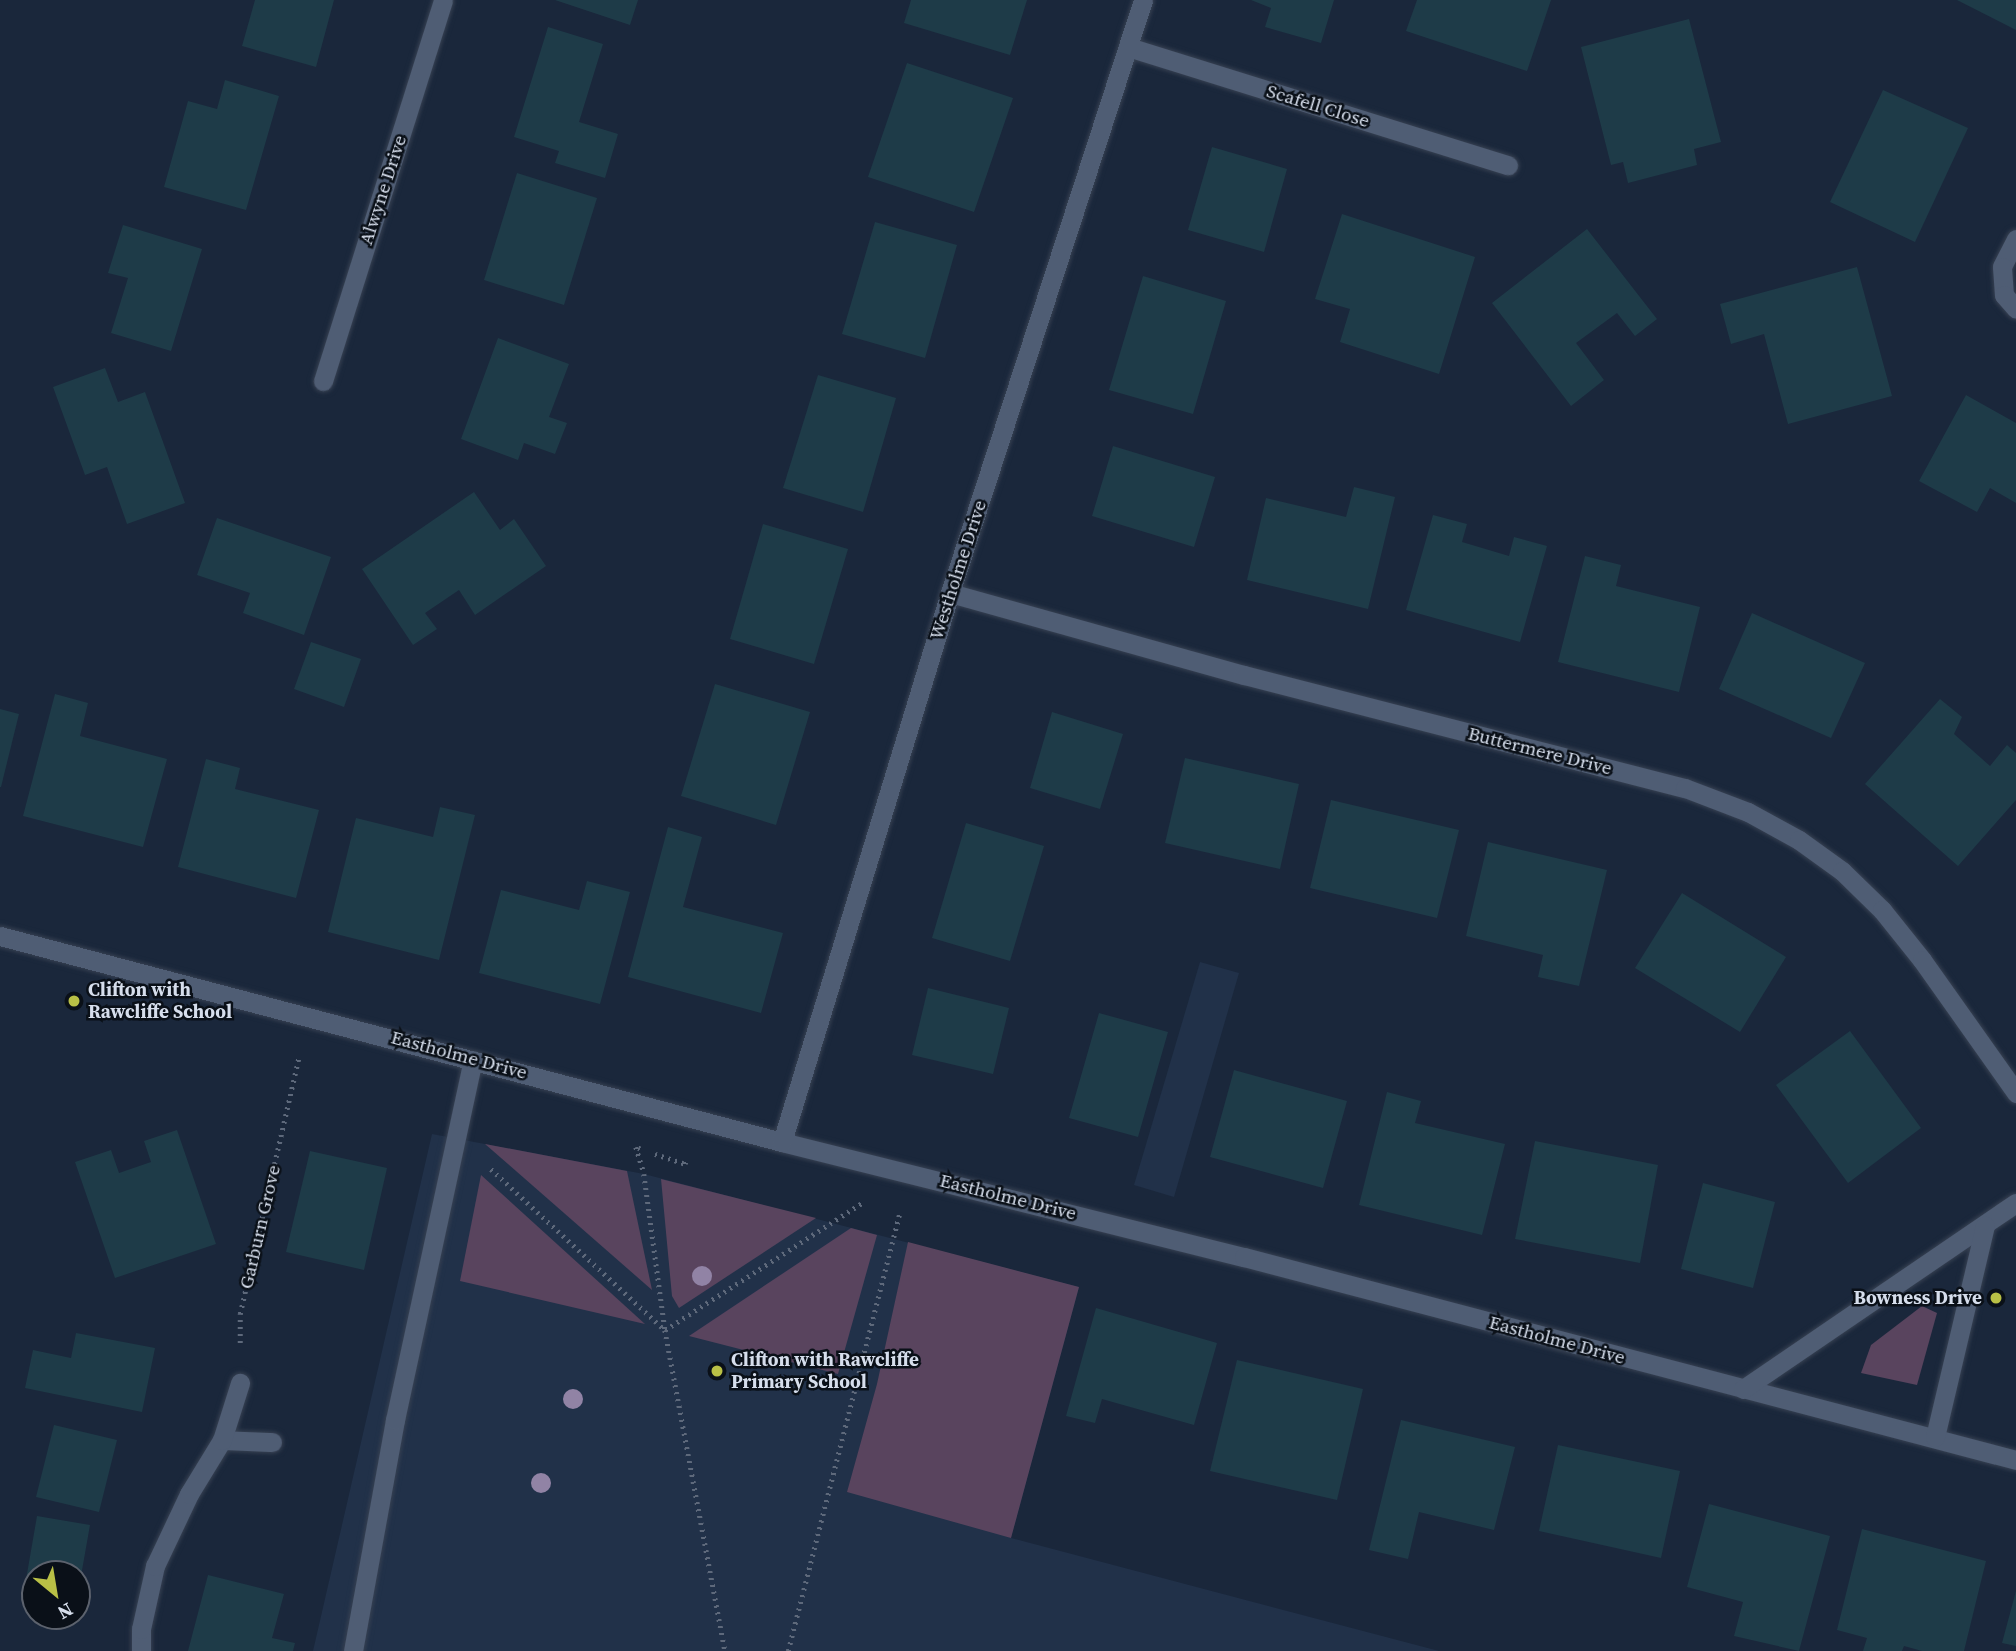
<!DOCTYPE html>
<html>
<head>
<meta charset="utf-8">
<style>
  body { margin:0 }
  #map { position:relative; width:2016px; height:1651px; overflow:hidden; background:#1a273b; font-family:"Source Serif 4",serif }
  div>[style] { position:absolute }
  .built>* { inset:0; background:#213149 }
  .green>* { inset:0; background:#59445e }
  .building>* { inset:0; background:#1e3b48 }
  .path>* { height:4.5px; margin-top:-2.25px; transform-origin:0; background:repeating-linear-gradient(90deg,#5e697b 0 2px,transparent 0 7px) }
  .roads { filter:drop-shadow(0 0 2px #374152) drop-shadow(0 0 2px #374152) }
  .service>* { height:19px; margin:-9.5px; padding:0 9.5px; transform-origin:9.5px; border-radius:9.5px; background:#4f5d74 }
  .minor>* { height:19px; margin:-9.5px; padding:0 9.5px; transform-origin:9.5px; border-radius:9.5px; background:#4f5d74 }
  .trees>* { width:20px; height:20px; margin:-10px; border-radius:50%; background:#9183a5 }
  .dots>* { width:19px; height:19px; translate:-50% -50%; box-sizing:border-box; border:4px solid #0a1018; border-radius:50% }
  span { translate:-50% -50%; white-space:nowrap; text-align:center; line-height:1.15; -webkit-text-stroke:5px #0a1018; paint-order:stroke }
  .street-label { font-size:19px; color:#d6deec }
  .poi-label { font-size:19px; color:#d6deec; font-weight:700 }
  .left { translate:0 -50%; text-align:left }
  .right { translate:-100% -50%; text-align:right }
  .north { position:absolute; left:21px; top:1560px; width:70px; height:70px; box-sizing:border-box; background:#0a1018; border:2px solid #5c626d; border-radius:50%; rotate:150deg; font-size:19px; font-weight:700; line-height:28px; text-align:center; color:#d6deec }
  .north::after { content:''; display:block; margin:auto; width:24px; height:32px; background:#b9c046; clip-path:polygon(50% 0,100% 100%,50% 72%,0 100%) }
</style>
</head>
<body>
<div id="map">
  <div class="built">
    <div style="clip-path:polygon(1200px 962px,1239px 973px,1174px 1197px,1134px 1185px)"></div>
    <div style="clip-path:polygon(432px 1134px,644px 1174px,1079px 1287px,1011px 1538px,1439px 1651px,313px 1651px)"></div>
  </div>
  <div class="green">
    <div style="clip-path:polygon(485px 1144px,627px 1171px,652px 1290px)"></div>
    <div style="clip-path:polygon(481px 1175px,645px 1324px,460px 1281px)"></div>
    <div style="clip-path:polygon(661px 1179px,816px 1218px,679px 1308px,672px 1296px)"></div>
    <div style="clip-path:polygon(851px 1228px,877px 1235px,838px 1374px,689px 1336px)"></div>
    <div style="clip-path:polygon(908px 1242px,1079px 1287px,1011px 1538px,847px 1492px,877px 1384px)"></div>
    <div style="clip-path:polygon(1922px 1306px,1937px 1313px,1917px 1385px,1861px 1373px,1871px 1345px)"></div>
  </div>
  <div class="building">
    <div style="clip-path:polygon(255px 0,334px 0,316px 67px,242px 46px)"></div>
    <div style="clip-path:polygon(555px 0,638px 0,630px 25px)"></div>
    <div style="clip-path:polygon(911px 0,1027px 0,1010px 55px,904px 23px)"></div>
    <div style="clip-path:polygon(1251px 0,1334px 0,1321px 43px,1265px 27px,1271px 8px)"></div>
    <div style="clip-path:polygon(1417px 0,1551px 0,1527px 71px,1406px 31px)"></div>
    <div style="clip-path:polygon(1957px 0,2016px 0,2016px 30px)"></div>
    <div style="clip-path:polygon(1689px 19px,1721px 142px,1694px 149px,1697px 165px,1628px 183px,1623px 162px,1611px 165px,1581px 47px)"></div>
    <div style="clip-path:polygon(548px 27px,603px 44px,579px 122px,618px 134px,605px 178px,555px 163px,559px 151px,514px 137px)"></div>
    <div style="clip-path:polygon(907px 63px,1013px 98px,974px 212px,868px 177px)"></div>
    <div style="clip-path:polygon(225px 80px,279px 96px,246px 210px,164px 187px,188px 101px,217px 109px)"></div>
    <div style="clip-path:polygon(1883px 90px,1968px 128px,1915px 242px,1830px 202px)"></div>
    <div style="clip-path:polygon(1212px 147px,1287px 169px,1264px 252px,1188px 230px)"></div>
    <div style="clip-path:polygon(517px 173px,597px 198px,564px 305px,484px 280px)"></div>
    <div style="clip-path:polygon(1342px 214px,1475px 257px,1439px 374px,1340px 342px,1350px 309px,1315px 299px)"></div>
    <div style="clip-path:polygon(875px 222px,957px 245px,925px 358px,842px 334px)"></div>
    <div style="clip-path:polygon(123px 225px,202px 249px,171px 351px,111px 333px,128px 278px,108px 273px)"></div>
    <div style="clip-path:polygon(1587px 229px,1657px 319px,1635px 336px,1617px 313px,1576px 343px,1604px 380px,1571px 406px,1492px 303px)"></div>
    <div style="clip-path:polygon(1857px 267px,1892px 396px,1788px 424px,1764px 334px,1731px 344px,1720px 304px)"></div>
    <div style="clip-path:polygon(1143px 276px,1226px 301px,1193px 414px,1109px 390px)"></div>
    <div style="clip-path:polygon(498px 338px,569px 364px,549px 417px,567px 423px,555px 454px,524px 443px,518px 460px,461px 439px)"></div>
    <div style="clip-path:polygon(105px 368px,118px 402px,145px 392px,185px 503px,127px 524px,107px 467px,85px 475px,53px 387px)"></div>
    <div style="clip-path:polygon(818px 375px,896px 398px,863px 512px,783px 488px)"></div>
    <div style="clip-path:polygon(1966px 395px,2016px 423px,2016px 503px,1990px 488px,1977px 512px,1919px 481px)"></div>
    <div style="clip-path:polygon(1113px 446px,1215px 477px,1194px 547px,1092px 516px)"></div>
    <div style="clip-path:polygon(1354px 487px,1395px 497px,1368px 609px,1247px 580px,1266px 498px,1346px 517px)"></div>
    <div style="clip-path:polygon(474px 492px,500px 530px,514px 519px,546px 566px,475px 615px,459px 590px,425px 613px,437px 629px,413px 645px,362px 569px)"></div>
    <div style="clip-path:polygon(1433px 515px,1467px 524px,1462px 542px,1509px 556px,1514px 537px,1547px 546px,1520px 642px,1406px 610px)"></div>
    <div style="clip-path:polygon(217px 518px,331px 557px,304px 635px,243px 613px,250px 593px,197px 575px)"></div>
    <div style="clip-path:polygon(763px 524px,848px 549px,814px 664px,730px 639px)"></div>
    <div style="clip-path:polygon(1585px 556px,1621px 565px,1616px 586px,1700px 607px,1679px 692px,1558px 662px)"></div>
    <div style="clip-path:polygon(1752px 613px,1865px 663px,1831px 738px,1719px 689px)"></div>
    <div style="clip-path:polygon(311px 642px,361px 659px,344px 707px,294px 689px)"></div>
    <div style="clip-path:polygon(715px 684px,810px 712px,776px 825px,681px 796px)"></div>
    <div style="clip-path:polygon(55px 694px,88px 703px,80px 736px,167px 759px,143px 847px,23px 816px)"></div>
    <div style="clip-path:polygon(1940px 699px,1962px 717px,1954px 734px,1990px 766px,2007px 745px,2016px 753px,2016px 800px,1958px 866px,1865px 784px)"></div>
    <div style="clip-path:polygon(0 709px,19px 714px,1px 787px,0 787px)"></div>
    <div style="clip-path:polygon(1052px 712px,1123px 734px,1100px 809px,1030px 788px)"></div>
    <div style="clip-path:polygon(1185px 758px,1299px 784px,1280px 869px,1165px 843px)"></div>
    <div style="clip-path:polygon(206px 759px,240px 768px,235px 789px,319px 810px,296px 898px,178px 867px)"></div>
    <div style="clip-path:polygon(1331px 800px,1459px 830px,1437px 918px,1310px 888px)"></div>
    <div style="clip-path:polygon(440px 807px,475px 815px,439px 960px,328px 932px,356px 818px,433px 837px)"></div>
    <div style="clip-path:polygon(966px 823px,1044px 846px,1010px 961px,932px 938px)"></div>
    <div style="clip-path:polygon(668px 827px,702px 837px,683px 907px,783px 933px,761px 1013px,628px 977px)"></div>
    <div style="clip-path:polygon(1488px 842px,1607px 870px,1579px 986px,1538px 977px,1543px 955px,1466px 936px)"></div>
    <div style="clip-path:polygon(587px 881px,630px 892px,600px 1004px,479px 973px,501px 890px,579px 910px)"></div>
    <div style="clip-path:polygon(1682px 893px,1786px 957px,1740px 1032px,1635px 968px)"></div>
    <div style="clip-path:polygon(928px 988px,1009px 1008px,993px 1074px,912px 1055px)"></div>
    <div style="clip-path:polygon(1099px 1013px,1168px 1032px,1138px 1137px,1069px 1118px)"></div>
    <div style="clip-path:polygon(1850px 1031px,1921px 1128px,1848px 1183px,1776px 1085px)"></div>
    <div style="clip-path:polygon(1234px 1070px,1347px 1101px,1323px 1188px,1210px 1157px)"></div>
    <div style="clip-path:polygon(1387px 1092px,1421px 1101px,1415px 1123px,1505px 1144px,1482px 1235px,1359px 1205px)"></div>
    <div style="clip-path:polygon(177px 1130px,216px 1244px,115px 1278px,75px 1162px,111px 1150px,119px 1173px,151px 1162px,144px 1141px)"></div>
    <div style="clip-path:polygon(1535px 1141px,1658px 1165px,1640px 1263px,1515px 1239px)"></div>
    <div style="clip-path:polygon(310px 1151px,387px 1168px,364px 1270px,286px 1252px)"></div>
    <div style="clip-path:polygon(1703px 1183px,1775px 1202px,1753px 1288px,1681px 1269px)"></div>
    <div style="clip-path:polygon(1096px 1308px,1217px 1343px,1194px 1425px,1102px 1399px,1095px 1423px,1066px 1416px)"></div>
    <div style="clip-path:polygon(76px 1333px,155px 1348px,142px 1412px,25px 1388px,33px 1350px,71px 1358px)"></div>
    <div style="clip-path:polygon(1237px 1360px,1363px 1389px,1337px 1500px,1210px 1471px)"></div>
    <div style="clip-path:polygon(1401px 1420px,1515px 1447px,1494px 1530px,1419px 1512px,1408px 1559px,1369px 1550px)"></div>
    <div style="clip-path:polygon(54px 1425px,117px 1440px,99px 1512px,36px 1497px)"></div>
    <div style="clip-path:polygon(1558px 1445px,1680px 1471px,1661px 1558px,1539px 1531px)"></div>
    <div style="clip-path:polygon(1709px 1504px,1830px 1536px,1799px 1651px,1734px 1636px,1743px 1602px,1687px 1587px)"></div>
    <div style="clip-path:polygon(37px 1516px,90px 1525px,78px 1593px,77px 1574px,35px 1574px,35px 1599px,23px 1597px)"></div>
    <div style="clip-path:polygon(1862px 1529px,1986px 1561px,1964px 1651px,1922px 1651px,1904px 1646px,1902px 1651px,1863px 1651px,1867px 1638px,1837px 1630px)"></div>
    <div style="clip-path:polygon(208px 1575px,284px 1594px,272px 1638px,295px 1643px,293px 1651px,188px 1651px)"></div>
    <div style="clip-path:polygon(2016px 1591px,2016px 1646px,2002px 1643px)"></div>
  </div>
  <div class="path">
    <div style="left:640px;top:1149px;width:4px;rotate:-153deg"></div>
    <div style="left:636px;top:1147px;width:28px;rotate:73deg"></div>
    <div style="left:644px;top:1174px;width:157px;rotate:82.3deg"></div>
    <div style="left:665px;top:1330px;width:327px;rotate:79.4deg"></div>
    <div style="left:655px;top:1154px;width:32px;rotate:18deg"></div>
    <div style="left:685px;top:1164px;width:5px;rotate:-79deg"></div>
    <div style="left:491px;top:1169px;width:237px;rotate:42.8deg"></div>
    <div style="left:665px;top:1330px;width:234px;rotate:-32.8deg"></div>
    <div style="left:240px;top:1343px;width:29px;rotate:-90deg"></div>
    <div style="left:240px;top:1314px;width:264px;rotate:-77.1deg"></div>
    <div style="left:788px;top:1651px;width:454px;rotate:-75.7deg"></div>
  </div>
  <div class="roads">
    <div class="service">
      <div style="left:353px;top:1651px;width:235px;rotate:-79.7deg"></div>
      <div style="left:395px;top:1420px;width:368px;rotate:-77.8deg"></div>
    </div>
    <div class="minor">
      <div style="left:1128px;top:47px;width:398px;rotate:17.3deg"></div>
      <div style="left:2016px;top:239px;width:31px;rotate:117deg"></div>
      <div style="left:2002px;top:267px;width:28px;rotate:86deg"></div>
      <div style="left:2004px;top:295px;width:18px;rotate:49deg"></div>
      <div style="left:323px;top:381px;width:399px;rotate:-72.5deg"></div>
      <div style="left:950px;top:593px;width:305px;rotate:15.6deg"></div>
      <div style="left:1244px;top:675px;width:455px;rotate:14.4deg"></div>
      <div style="left:1685px;top:788px;width:67px;rotate:20.9deg"></div>
      <div style="left:1748px;top:812px;width:58px;rotate:28.8deg"></div>
      <div style="left:1799px;top:840px;width:53px;rotate:35.8deg"></div>
      <div style="left:1842px;top:871px;width:56px;rotate:44.3deg"></div>
      <div style="left:1882px;top:910px;width:64px;rotate:51.3deg"></div>
      <div style="left:1922px;top:960px;width:163px;rotate:54.7deg"></div>
      <div style="left:0;top:936px;width:809px;rotate:14.76deg"></div>
      <div style="left:782px;top:1142px;width:476px;rotate:14deg"></div>
      <div style="left:1244px;top:1257px;width:798px;rotate:14.73deg"></div>
      <div style="left:782px;top:1142px;width:574px;rotate:-72.99deg"></div>
      <div style="left:950px;top:593px;width:624px;rotate:-71.97deg"></div>
      <div style="left:1743px;top:1389px;width:330px;rotate:-34.3deg"></div>
      <div style="left:1935px;top:1437px;width:217px;rotate:-76.7deg"></div>
      <div style="left:222px;top:1440px;width:50px;rotate:2.3deg"></div>
      <div style="left:141px;top:1651px;width:22px;rotate:-90deg"></div>
      <div style="left:141px;top:1629px;width:65px;rotate:-77.5deg"></div>
      <div style="left:155px;top:1566px;width:80px;rotate:-64.7deg"></div>
      <div style="left:189px;top:1494px;width:63px;rotate:-58.6deg"></div>
      <div style="left:222px;top:1440px;width:60px;rotate:-72.5deg"></div>
    </div>
  </div>
  <div class="trees">
    <div style="left:702px;top:1276px"></div>
    <div style="left:573px;top:1399px"></div>
    <div style="left:541px;top:1483px"></div>
  </div>
  <div class="dots">
    <div style="left:74px;top:1001px;background:#b9c046"></div>
    <div style="left:1996px;top:1298px;background:#b9c046"></div>
    <div style="left:717px;top:1371px;background:#b9c046"></div>
  </div>
  <div class="street-label">
    <span style="left:1318px;top:106px;rotate:17deg">Scafell Close</span>
    <span style="left:383px;top:190px;rotate:-72deg">Alwyne Drive</span>
    <span style="left:958px;top:570px;rotate:-72deg">Westholme Drive</span>
    <span style="left:1540px;top:751px;rotate:14deg">Buttermere Drive</span>
    <span style="left:459px;top:1055px;rotate:15deg">Eastholme Drive</span>
    <span style="left:1008px;top:1197px;rotate:14deg">Eastholme Drive</span>
    <span style="left:260px;top:1227px;rotate:-77deg">Garburn Grove</span>
    <span style="left:1557px;top:1340px;rotate:15deg">Eastholme Drive</span>
  </div>
  <div class="poi-label">
    <span class="left" style="left:88px;top:1001px">Clifton with<br>Rawcliffe School</span>
    <span class="right" style="left:1982px;top:1298px">Bowness Drive</span>
    <span class="left" style="left:731px;top:1371px">Clifton with Rawcliffe<br>Primary School</span>
  </div>
  <div class="north">N</div>
</div>
</body>
</html>
